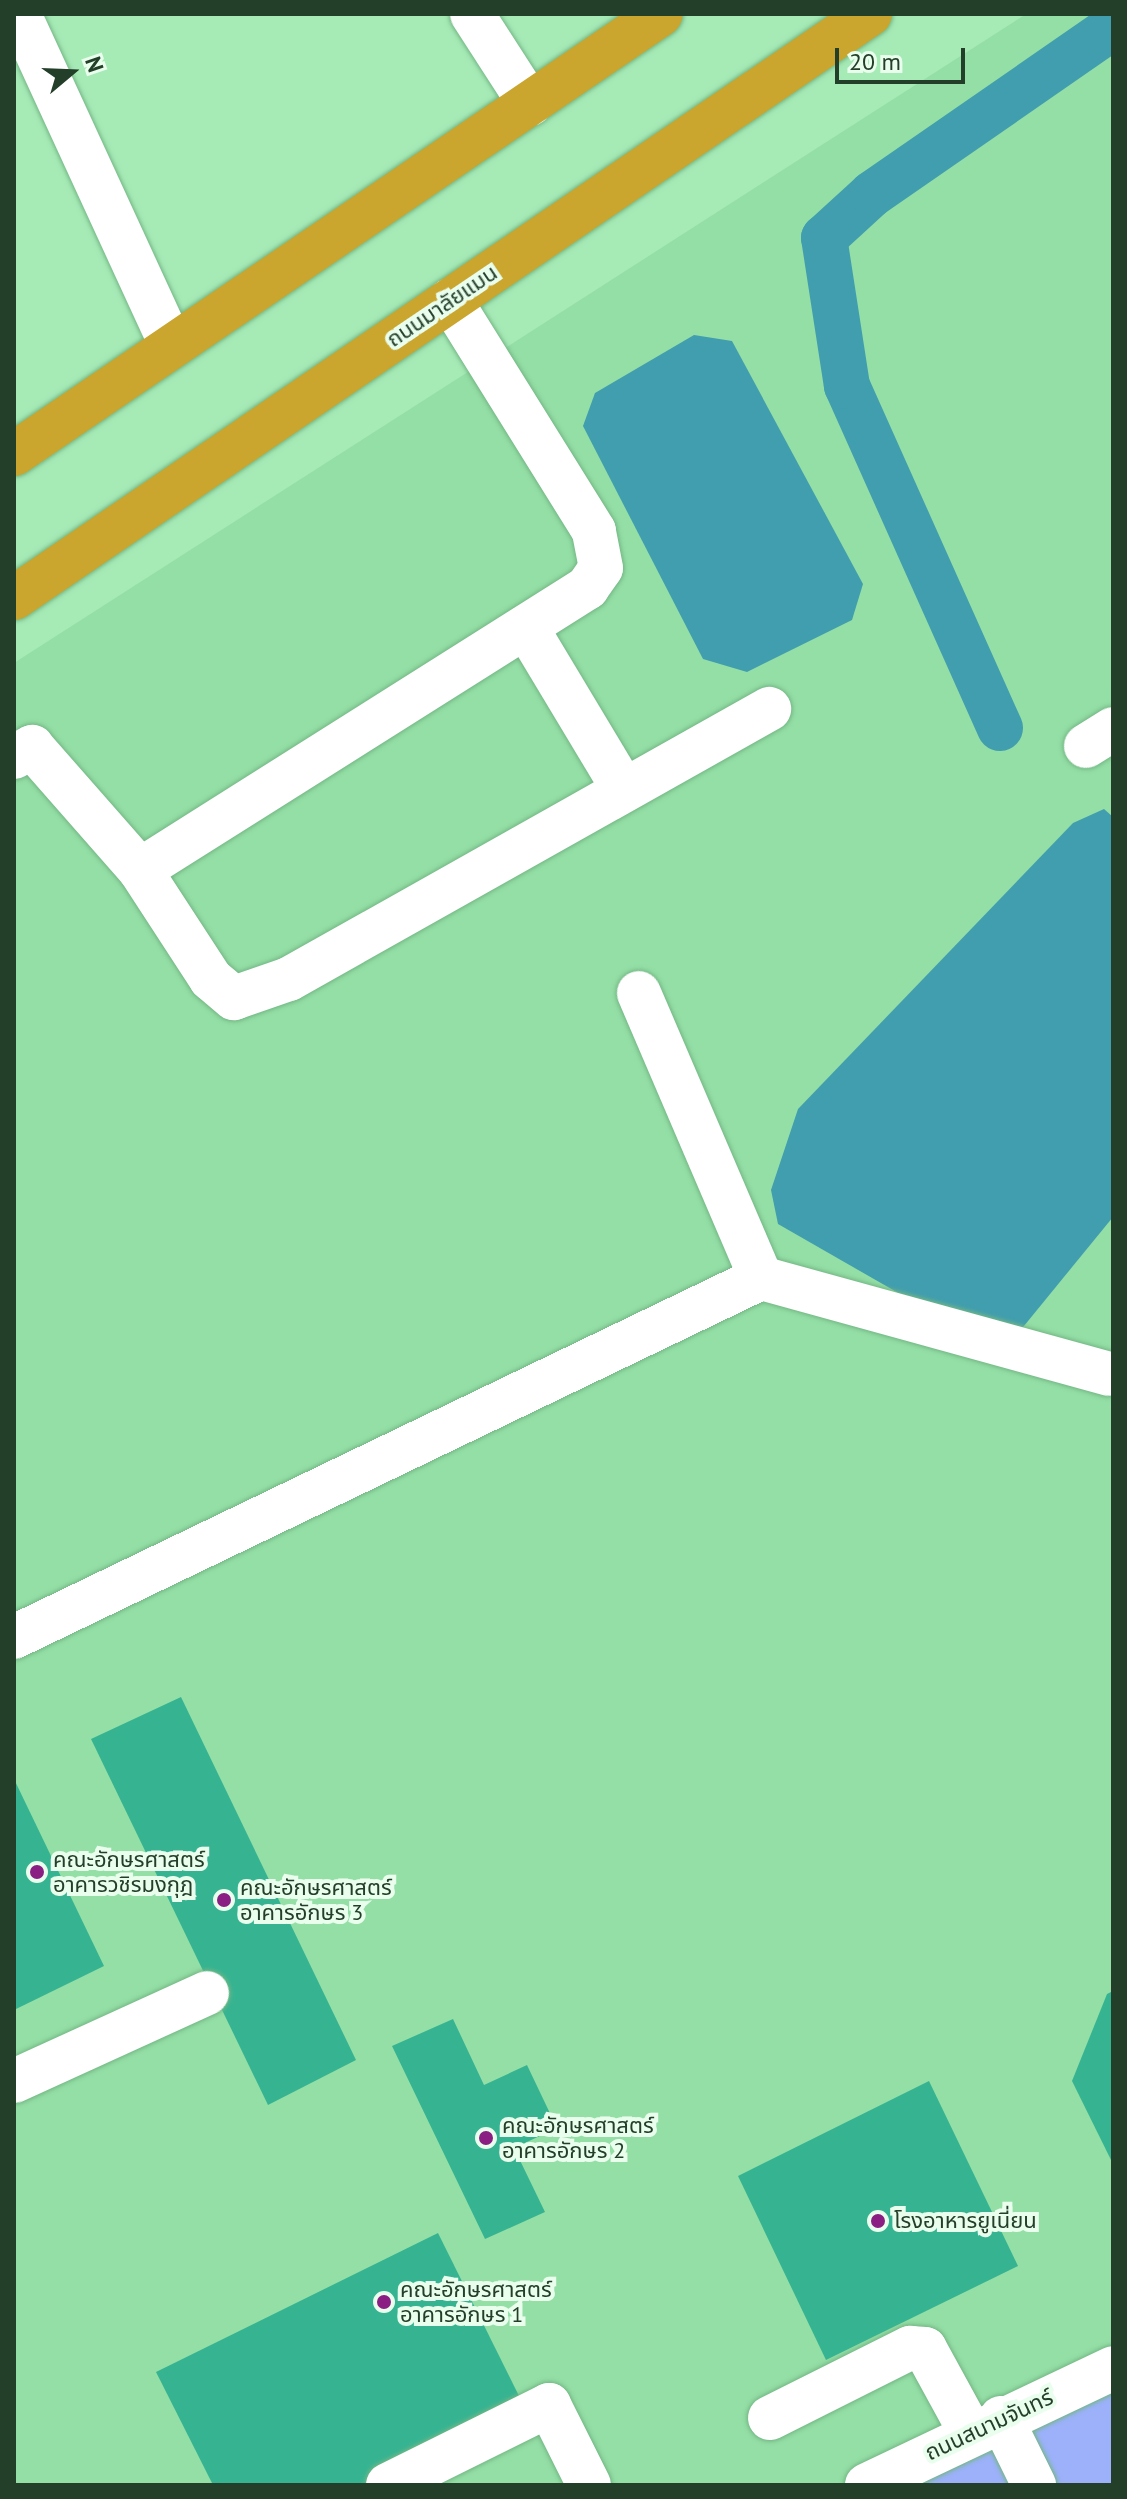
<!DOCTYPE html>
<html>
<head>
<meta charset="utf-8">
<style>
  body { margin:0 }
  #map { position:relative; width:1127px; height:2499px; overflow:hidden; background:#a6eab6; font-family:"PT Sans","Noto Sans Thai",sans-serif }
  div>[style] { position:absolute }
  .built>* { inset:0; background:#94dfa6 }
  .green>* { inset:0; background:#9cb1fa }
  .water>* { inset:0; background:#419eae }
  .canal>* { height:46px; margin:-23px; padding:0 23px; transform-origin:23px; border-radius:23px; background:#419eae }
  .building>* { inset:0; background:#36b492 }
  .roads { filter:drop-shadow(0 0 2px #73b684) drop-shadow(0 0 2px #73b684) }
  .minor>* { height:44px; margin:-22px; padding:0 22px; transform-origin:22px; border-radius:22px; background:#fff }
  .highway>* { height:44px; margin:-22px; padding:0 22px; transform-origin:22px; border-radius:22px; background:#caa62e }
  .dots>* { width:22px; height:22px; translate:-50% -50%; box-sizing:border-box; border:4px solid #eafeee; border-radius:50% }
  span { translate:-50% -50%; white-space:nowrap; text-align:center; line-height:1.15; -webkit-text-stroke:8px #eafeee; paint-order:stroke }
  .street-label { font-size:22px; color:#233f2a }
  .poi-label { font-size:22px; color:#233f2a }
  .left { translate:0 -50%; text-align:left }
  .frame { position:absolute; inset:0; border:16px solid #233f2a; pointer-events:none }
  .north { position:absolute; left:32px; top:32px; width:80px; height:80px; -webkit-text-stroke:6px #eafeee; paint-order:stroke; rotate:71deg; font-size:22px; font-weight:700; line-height:32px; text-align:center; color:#233f2a }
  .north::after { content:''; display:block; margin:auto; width:28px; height:36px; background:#233f2a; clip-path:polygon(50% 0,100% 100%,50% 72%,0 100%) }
  .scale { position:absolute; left:835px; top:48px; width:130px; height:36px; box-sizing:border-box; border:4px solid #233f2a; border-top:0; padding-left:10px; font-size:24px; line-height:28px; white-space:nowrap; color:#233f2a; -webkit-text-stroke:6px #eafeee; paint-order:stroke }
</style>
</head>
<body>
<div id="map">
  <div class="built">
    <div style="clip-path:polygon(1026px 14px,1113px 14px,1113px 2485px,14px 2485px,14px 663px)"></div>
  </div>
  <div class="green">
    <div style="clip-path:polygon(1113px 2374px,1113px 2485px,868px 2485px)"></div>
  </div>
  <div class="water">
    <div style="clip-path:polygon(694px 335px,732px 341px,863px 584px,852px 620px,747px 672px,703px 659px,583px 426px,595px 393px)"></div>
    <div style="clip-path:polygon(1104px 809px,1113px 817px,1113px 1217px,1010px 1343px,982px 1341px,778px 1224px,771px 1190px,798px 1109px,1073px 823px)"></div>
  </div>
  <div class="canal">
    <div style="left:1000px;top:728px;width:375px;rotate:-114.1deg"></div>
    <div style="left:847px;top:386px;width:150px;rotate:-98.8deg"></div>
    <div style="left:824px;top:238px;width:65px;rotate:-42.5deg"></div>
    <div style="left:872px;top:194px;width:293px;rotate:-34.7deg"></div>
  </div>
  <div class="building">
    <div style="clip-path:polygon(181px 1697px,356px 2060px,268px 2105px,91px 1739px)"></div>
    <div style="clip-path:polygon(14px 1779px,104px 1966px,14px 2010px)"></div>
    <div style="clip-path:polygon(1113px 1991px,1113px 2164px,1072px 2081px,1107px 1994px)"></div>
    <div style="clip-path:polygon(453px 2019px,484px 2085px,527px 2065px,557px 2128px,514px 2148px,545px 2212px,485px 2239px,392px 2046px)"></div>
    <div style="clip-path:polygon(929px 2081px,1018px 2266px,826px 2360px,738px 2176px)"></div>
    <div style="clip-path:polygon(438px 2233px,526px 2410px,369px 2485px,213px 2485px,156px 2372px)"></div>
  </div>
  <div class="roads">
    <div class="minor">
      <div style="left:19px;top:14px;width:364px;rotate:65.3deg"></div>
      <div style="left:472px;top:14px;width:107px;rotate:57.2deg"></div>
      <div style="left:526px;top:627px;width:190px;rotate:59deg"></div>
      <div style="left:1086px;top:746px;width:32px;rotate:-32deg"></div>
      <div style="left:14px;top:757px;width:21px;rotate:-29deg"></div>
      <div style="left:32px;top:747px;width:164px;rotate:48.7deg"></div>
      <div style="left:140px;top:870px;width:130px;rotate:56.9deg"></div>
      <div style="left:211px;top:979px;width:30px;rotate:40deg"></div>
      <div style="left:234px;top:998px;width:58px;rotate:-19.1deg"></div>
      <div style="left:289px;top:979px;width:551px;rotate:-29.36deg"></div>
      <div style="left:140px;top:870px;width:529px;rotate:-32.25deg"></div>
      <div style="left:587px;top:588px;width:24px;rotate:-55deg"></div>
      <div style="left:601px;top:568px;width:38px;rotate:-101deg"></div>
      <div style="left:594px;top:531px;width:272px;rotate:-121.9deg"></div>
      <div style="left:761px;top:1278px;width:361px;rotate:15.4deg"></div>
      <div style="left:14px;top:1637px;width:829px;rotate:-25.67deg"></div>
      <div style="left:761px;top:1278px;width:310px;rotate:-113.2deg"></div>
      <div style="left:14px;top:2081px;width:212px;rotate:-24.5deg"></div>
      <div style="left:770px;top:2418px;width:157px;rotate:-26.6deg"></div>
      <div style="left:910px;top:2348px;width:15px;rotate:4deg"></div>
      <div style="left:925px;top:2349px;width:96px;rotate:61.3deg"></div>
      <div style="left:1001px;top:2418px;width:75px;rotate:63.8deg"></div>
      <div style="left:388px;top:2485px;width:180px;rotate:-26.4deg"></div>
      <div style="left:549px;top:2405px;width:89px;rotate:63.4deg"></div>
      <div style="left:867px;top:2485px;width:272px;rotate:-25.4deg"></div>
    </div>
    <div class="highway">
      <div style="left:14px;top:454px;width:782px;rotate:-34.22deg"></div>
      <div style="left:14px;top:598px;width:1036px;rotate:-34.3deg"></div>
    </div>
  </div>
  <div class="dots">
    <div style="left:37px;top:1872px;background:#8a1e82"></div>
    <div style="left:224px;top:1900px;background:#8a1e82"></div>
    <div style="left:486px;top:2138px;background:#8a1e82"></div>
    <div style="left:878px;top:2221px;background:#8a1e82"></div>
    <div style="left:384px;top:2302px;background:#8a1e82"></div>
  </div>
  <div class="street-label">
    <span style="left:442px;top:306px;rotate:-34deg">ถนนมาลัยแมน</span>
    <span style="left:989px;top:2425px;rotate:-25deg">ถนนสนามจันทร์</span>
  </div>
  <div class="poi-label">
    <span class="left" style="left:53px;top:1872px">คณะอักษรศาสตร์<br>อาคารวชิรมงกุฎ</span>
    <span class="left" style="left:240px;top:1900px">คณะอักษรศาสตร์<br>อาคารอักษร 3</span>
    <span class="left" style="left:502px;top:2138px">คณะอักษรศาสตร์<br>อาคารอักษร 2</span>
    <span class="left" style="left:894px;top:2221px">โรงอาหารยูเนี่ยน</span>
    <span class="left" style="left:400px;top:2302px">คณะอักษรศาสตร์<br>อาคารอักษร 1</span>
  </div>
  <div class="frame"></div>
  <div class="north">N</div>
  <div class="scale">20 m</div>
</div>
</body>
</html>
